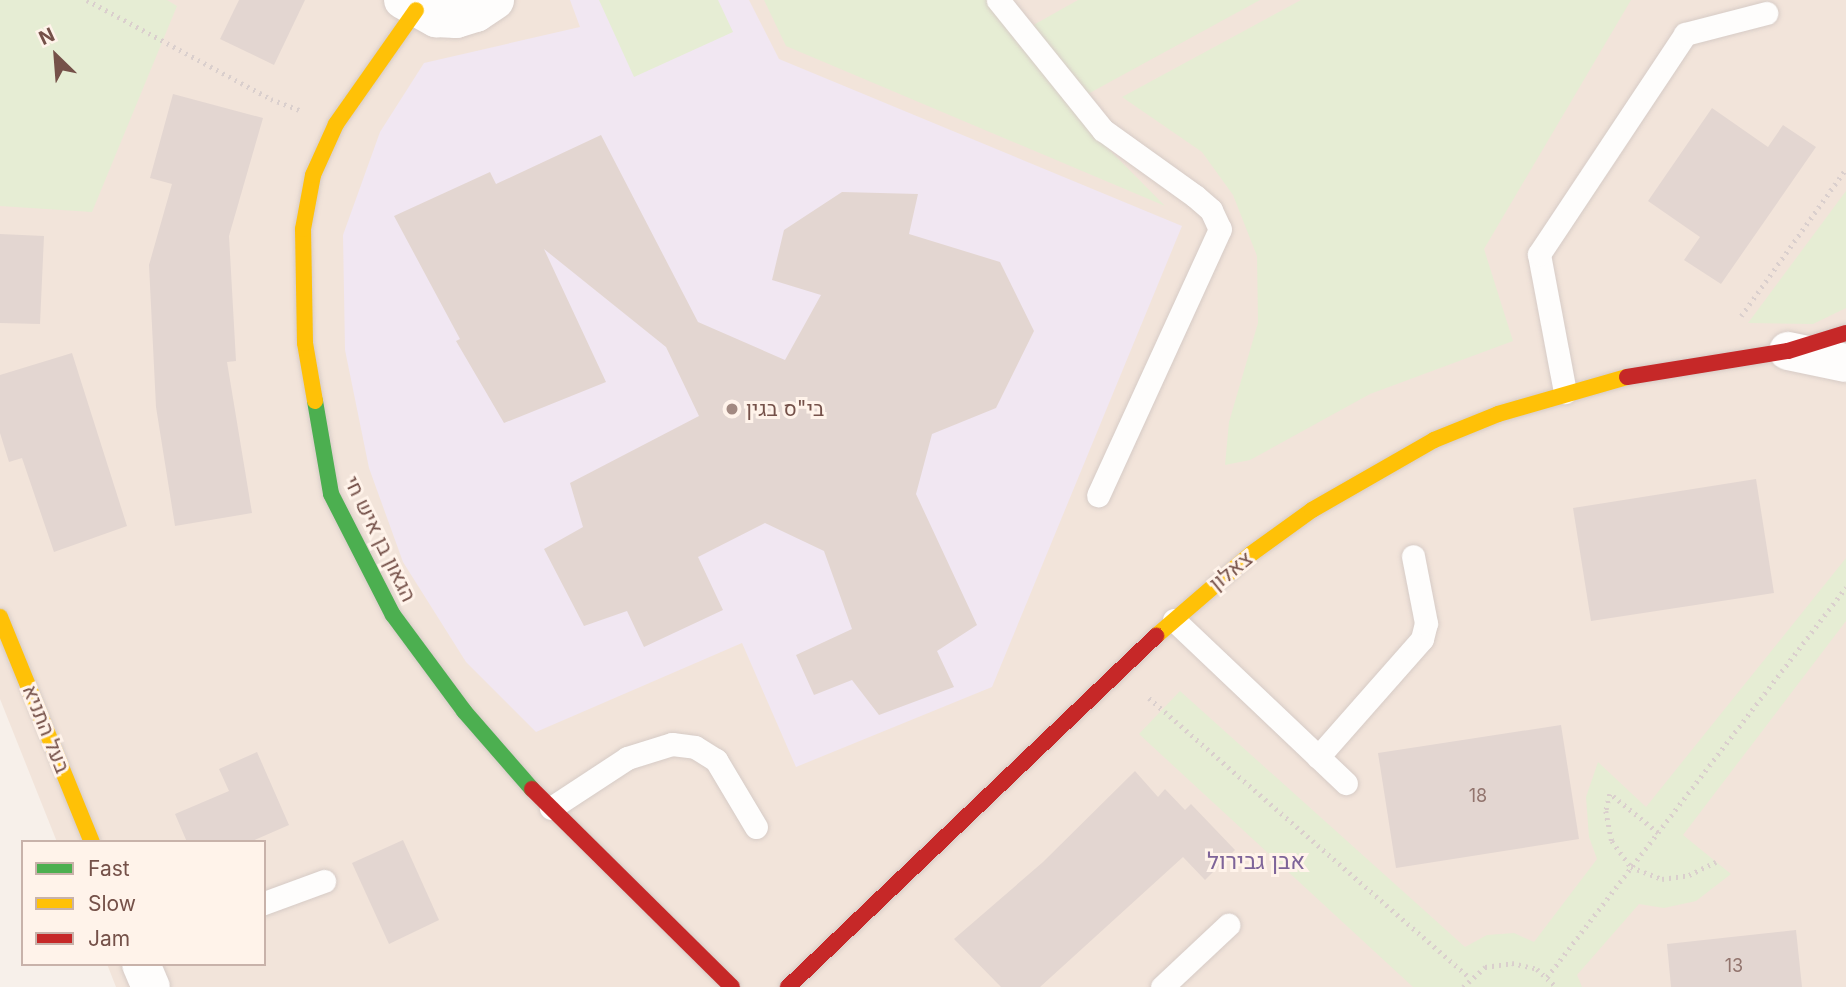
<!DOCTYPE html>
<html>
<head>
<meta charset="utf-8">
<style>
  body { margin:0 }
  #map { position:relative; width:1846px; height:987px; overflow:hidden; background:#f7f0ea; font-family:Inter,Heebo,sans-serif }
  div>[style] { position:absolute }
  .residential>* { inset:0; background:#f2e4da }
  .education>* { inset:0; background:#f1e7f2 }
  .green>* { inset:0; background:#e6edd4 }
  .building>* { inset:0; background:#e3d6d1 }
  .path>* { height:4.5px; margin-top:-2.25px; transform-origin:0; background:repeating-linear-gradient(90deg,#dacfcd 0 2px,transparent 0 7px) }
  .roads { filter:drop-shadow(0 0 2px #d6cbc6) drop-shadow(0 0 2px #d6cbc6) }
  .lane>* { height:23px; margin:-11.5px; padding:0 11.5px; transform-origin:11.5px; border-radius:11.5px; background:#fefdfc }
  .street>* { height:38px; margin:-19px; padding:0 19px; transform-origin:19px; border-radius:19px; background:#fefdfc }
  .fast>* { height:16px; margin:-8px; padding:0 8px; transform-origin:8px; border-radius:8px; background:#4caf50 }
  .slow>* { height:16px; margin:-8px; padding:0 8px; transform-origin:8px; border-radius:8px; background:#ffc107 }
  .jam>* { height:16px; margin:-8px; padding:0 8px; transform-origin:8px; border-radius:8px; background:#c62828 }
  .dots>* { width:19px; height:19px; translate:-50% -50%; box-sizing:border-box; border:4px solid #fff3ea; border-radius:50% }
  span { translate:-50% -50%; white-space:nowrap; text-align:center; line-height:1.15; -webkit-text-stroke:6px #fff3ea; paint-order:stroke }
  .number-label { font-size:18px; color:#92746d }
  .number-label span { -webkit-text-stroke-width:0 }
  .poi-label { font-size:21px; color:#755149 }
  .left { translate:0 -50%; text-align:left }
  .street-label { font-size:21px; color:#755149 }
  .neighbourhood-label { font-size:23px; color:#7e6499 }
  .legend { position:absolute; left:21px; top:840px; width:245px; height:126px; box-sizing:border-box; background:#fff3ea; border:2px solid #c8b2aa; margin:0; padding:9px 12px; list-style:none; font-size:21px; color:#755149 }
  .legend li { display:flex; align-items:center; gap:14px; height:35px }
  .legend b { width:35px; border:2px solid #c8b2aa }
  .north { position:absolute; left:21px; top:21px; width:70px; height:70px; -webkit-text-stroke:5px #fff3ea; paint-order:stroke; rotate:335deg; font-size:19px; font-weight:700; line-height:28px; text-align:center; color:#755149 }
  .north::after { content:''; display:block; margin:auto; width:24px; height:32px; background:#755149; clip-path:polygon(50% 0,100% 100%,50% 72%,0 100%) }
</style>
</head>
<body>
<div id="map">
  <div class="residential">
    <div style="clip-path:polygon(0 0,1846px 0,1846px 987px,116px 987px,107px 964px,264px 964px,264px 842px,57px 842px,0 699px)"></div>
  </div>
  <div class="education">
    <div style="clip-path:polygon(570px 0,749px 0,779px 59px,1182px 226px,992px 687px,796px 767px,742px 643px,536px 732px,466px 662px,403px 562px,369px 468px,345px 350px,343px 235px,380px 132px,424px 63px,580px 27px)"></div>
  </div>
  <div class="green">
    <div style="clip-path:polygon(0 0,167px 0,177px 6px,92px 212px,0 206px)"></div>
    <div style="clip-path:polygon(599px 0,718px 0,733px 32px,634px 77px)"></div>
    <div style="clip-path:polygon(764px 0,987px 0,1082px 122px,1165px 206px,786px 46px)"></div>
    <div style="clip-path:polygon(1078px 0,1260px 0,1086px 95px,1021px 32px)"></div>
    <div style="clip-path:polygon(1301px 0,1631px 0,1484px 249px,1513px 341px,1370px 394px,1250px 460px,1225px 465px,1229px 422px,1258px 323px,1257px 256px,1233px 195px,1202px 152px,1122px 97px)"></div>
    <div style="clip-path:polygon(1846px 191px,1846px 308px,1813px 324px,1748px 323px)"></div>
    <div style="clip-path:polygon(1846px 558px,1846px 621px,1683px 835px,1731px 874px,1696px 901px,1664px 908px,1639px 904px,1577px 975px,1582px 987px,1413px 987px,1139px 734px,1180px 691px,1465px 947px,1487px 935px,1514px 933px,1534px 942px,1597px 859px,1589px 837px,1586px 797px,1598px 762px,1646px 807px)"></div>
  </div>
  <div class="building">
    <div style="clip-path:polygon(239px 0,305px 0,274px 65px,220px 39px)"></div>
    <div style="clip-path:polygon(173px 94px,263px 118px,229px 236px,236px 361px,227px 362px,252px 513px,175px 526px,156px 407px,149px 265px,172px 184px,150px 178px)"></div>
    <div style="clip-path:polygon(1712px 108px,1768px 147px,1783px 125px,1816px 147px,1721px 284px,1684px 260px,1700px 237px,1648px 201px)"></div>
    <div style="clip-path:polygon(601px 135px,698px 322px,785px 360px,821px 295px,772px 280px,784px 230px,842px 192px,918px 194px,909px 234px,1000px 262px,1034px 331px,996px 408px,932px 434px,916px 494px,977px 625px,937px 651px,954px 687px,879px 715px,852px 680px,814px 695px,796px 655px,852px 629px,824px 551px,765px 523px,698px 557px,723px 610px,644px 647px,627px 611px,584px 626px,544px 549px,583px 527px,570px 483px,699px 416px,666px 347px,544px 249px,606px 382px,504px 423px,456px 341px,460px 339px,394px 216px,490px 172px,496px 184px)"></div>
    <div style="clip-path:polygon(0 234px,44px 236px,40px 324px,0 323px)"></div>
    <div style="clip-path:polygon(72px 353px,127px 526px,54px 552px,22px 458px,9px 462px,0 433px,0 375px)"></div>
    <div style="clip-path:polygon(1756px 479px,1774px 593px,1591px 621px,1573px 508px)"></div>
    <div style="clip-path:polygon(1561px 725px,1579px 839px,1396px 868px,1378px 753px)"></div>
    <div style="clip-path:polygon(257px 752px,289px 825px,250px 842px,187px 842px,175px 814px,229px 791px,219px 769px)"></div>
    <div style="clip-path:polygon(1135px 771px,1158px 797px,1165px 789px,1185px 810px,1191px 804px,1235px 850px,1205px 880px,1183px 857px,1040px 987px,1001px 987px,954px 939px,1043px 862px)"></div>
    <div style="clip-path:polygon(403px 840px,439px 920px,389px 944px,352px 863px)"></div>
    <div style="clip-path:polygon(1796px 930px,1802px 987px,1671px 987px,1667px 944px)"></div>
  </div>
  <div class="path">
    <div style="left:87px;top:0;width:209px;rotate:28.3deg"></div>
    <div style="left:271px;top:99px;width:31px;rotate:21deg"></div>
    <div style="left:1741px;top:316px;width:181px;rotate:-54.5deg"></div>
    <div style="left:1149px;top:698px;width:426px;rotate:41.1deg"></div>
    <div style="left:1658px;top:833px;width:62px;rotate:-140.9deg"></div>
    <div style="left:1610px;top:794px;width:17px;rotate:103deg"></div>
    <div style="left:1606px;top:811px;width:31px;rotate:79deg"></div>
    <div style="left:1612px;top:841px;width:32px;rotate:54deg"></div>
    <div style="left:1631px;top:867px;width:33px;rotate:21deg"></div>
    <div style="left:1662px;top:879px;width:27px;rotate:-8deg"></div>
    <div style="left:1689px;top:875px;width:30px;rotate:-26deg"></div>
    <div style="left:1547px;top:977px;width:491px;rotate:-52.5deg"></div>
    <div style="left:1463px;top:987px;width:30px;rotate:-42deg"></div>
    <div style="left:1485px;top:967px;width:27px;rotate:-8deg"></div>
    <div style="left:1512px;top:963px;width:26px;rotate:13deg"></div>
    <div style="left:1537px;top:969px;width:26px;rotate:43deg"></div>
  </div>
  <div class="roads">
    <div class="lane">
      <div style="left:998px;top:0;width:167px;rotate:51.1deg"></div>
      <div style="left:1103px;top:130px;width:113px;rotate:35.7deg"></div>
      <div style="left:1195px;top:196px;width:21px;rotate:41deg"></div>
      <div style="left:1211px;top:210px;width:21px;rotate:65deg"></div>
      <div style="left:1220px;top:229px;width:293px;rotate:114.6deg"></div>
      <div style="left:1565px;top:392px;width:140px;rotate:-100.7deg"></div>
      <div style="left:1539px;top:254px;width:264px;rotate:-56.4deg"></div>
      <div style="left:1685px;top:34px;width:84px;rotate:-14.5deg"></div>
      <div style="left:1174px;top:620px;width:237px;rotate:43.5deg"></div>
      <div style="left:1318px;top:757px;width:157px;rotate:-48.6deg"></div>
      <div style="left:1422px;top:639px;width:16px;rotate:-76deg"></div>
      <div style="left:1426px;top:623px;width:68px;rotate:-101deg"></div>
      <div style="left:551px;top:808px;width:91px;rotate:-33.3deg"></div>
      <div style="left:627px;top:758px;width:47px;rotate:-17.3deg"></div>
      <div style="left:672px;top:744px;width:23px;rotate:7deg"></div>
      <div style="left:695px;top:747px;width:25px;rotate:32deg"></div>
      <div style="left:716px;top:760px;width:78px;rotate:59.2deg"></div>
      <div style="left:264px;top:903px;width:64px;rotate:-20.1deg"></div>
      <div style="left:1162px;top:987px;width:91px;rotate:-43.2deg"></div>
    </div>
    <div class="street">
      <div style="left:403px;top:0;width:38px;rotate:29deg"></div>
      <div style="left:436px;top:18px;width:20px;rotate:3deg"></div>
      <div style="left:456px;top:19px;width:21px;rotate:-17deg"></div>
      <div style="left:476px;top:13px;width:23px;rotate:-34deg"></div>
      <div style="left:1788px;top:351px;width:59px;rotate:11.7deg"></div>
      <div style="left:141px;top:964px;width:25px;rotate:67deg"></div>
    </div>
    <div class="fast">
      <div style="left:315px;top:401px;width:94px;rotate:80.2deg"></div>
      <div style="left:331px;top:494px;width:136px;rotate:62.9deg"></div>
      <div style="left:393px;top:615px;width:119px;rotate:53.5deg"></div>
      <div style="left:464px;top:711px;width:103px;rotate:48.9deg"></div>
    </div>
    <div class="slow">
      <div style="left:315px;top:401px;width:59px;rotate:-99.8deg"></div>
      <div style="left:305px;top:343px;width:114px;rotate:-91deg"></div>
      <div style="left:303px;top:229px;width:55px;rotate:-79.5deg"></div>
      <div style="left:313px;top:175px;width:56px;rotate:-65.7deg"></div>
      <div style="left:336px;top:124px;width:139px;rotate:-54.9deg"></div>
      <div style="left:0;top:617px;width:243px;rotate:67.8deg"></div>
      <div style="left:1156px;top:636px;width:125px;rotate:-40.8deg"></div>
      <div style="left:1251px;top:554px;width:75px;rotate:-35.8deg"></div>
      <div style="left:1312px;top:510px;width:141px;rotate:-29.8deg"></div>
      <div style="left:1434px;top:440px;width:69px;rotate:-22.1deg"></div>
      <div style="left:1498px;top:414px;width:134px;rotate:-16deg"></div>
    </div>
    <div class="jam">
      <div style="left:1627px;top:377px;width:163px;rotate:-9.2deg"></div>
      <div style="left:1788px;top:351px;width:61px;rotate:-17.2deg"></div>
      <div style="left:532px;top:789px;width:281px;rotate:44.7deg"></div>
      <div style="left:788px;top:987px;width:509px;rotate:-43.65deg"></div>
    </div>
  </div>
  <div class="dots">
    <div style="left:732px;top:409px;background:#a28981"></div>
  </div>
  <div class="number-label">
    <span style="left:1478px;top:796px">18</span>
    <span style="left:1734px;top:966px">13</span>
  </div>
  <div class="poi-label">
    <span class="left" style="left:746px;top:409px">בי"ס בגין</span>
  </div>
  <div class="street-label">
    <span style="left:380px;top:539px;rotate:64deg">הגאון בן איש חי</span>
    <span style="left:1231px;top:571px;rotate:-39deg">צאלון</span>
    <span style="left:46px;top:729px;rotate:68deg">בעל התניא</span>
  </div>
  <div class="neighbourhood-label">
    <span style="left:1256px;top:861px">אבן גבירול</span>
  </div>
  <ul class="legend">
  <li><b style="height:9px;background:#4caf50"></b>Fast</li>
  <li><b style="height:9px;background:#ffc107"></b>Slow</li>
  <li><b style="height:9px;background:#c62828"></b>Jam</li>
  </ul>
  <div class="north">N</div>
</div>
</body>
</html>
